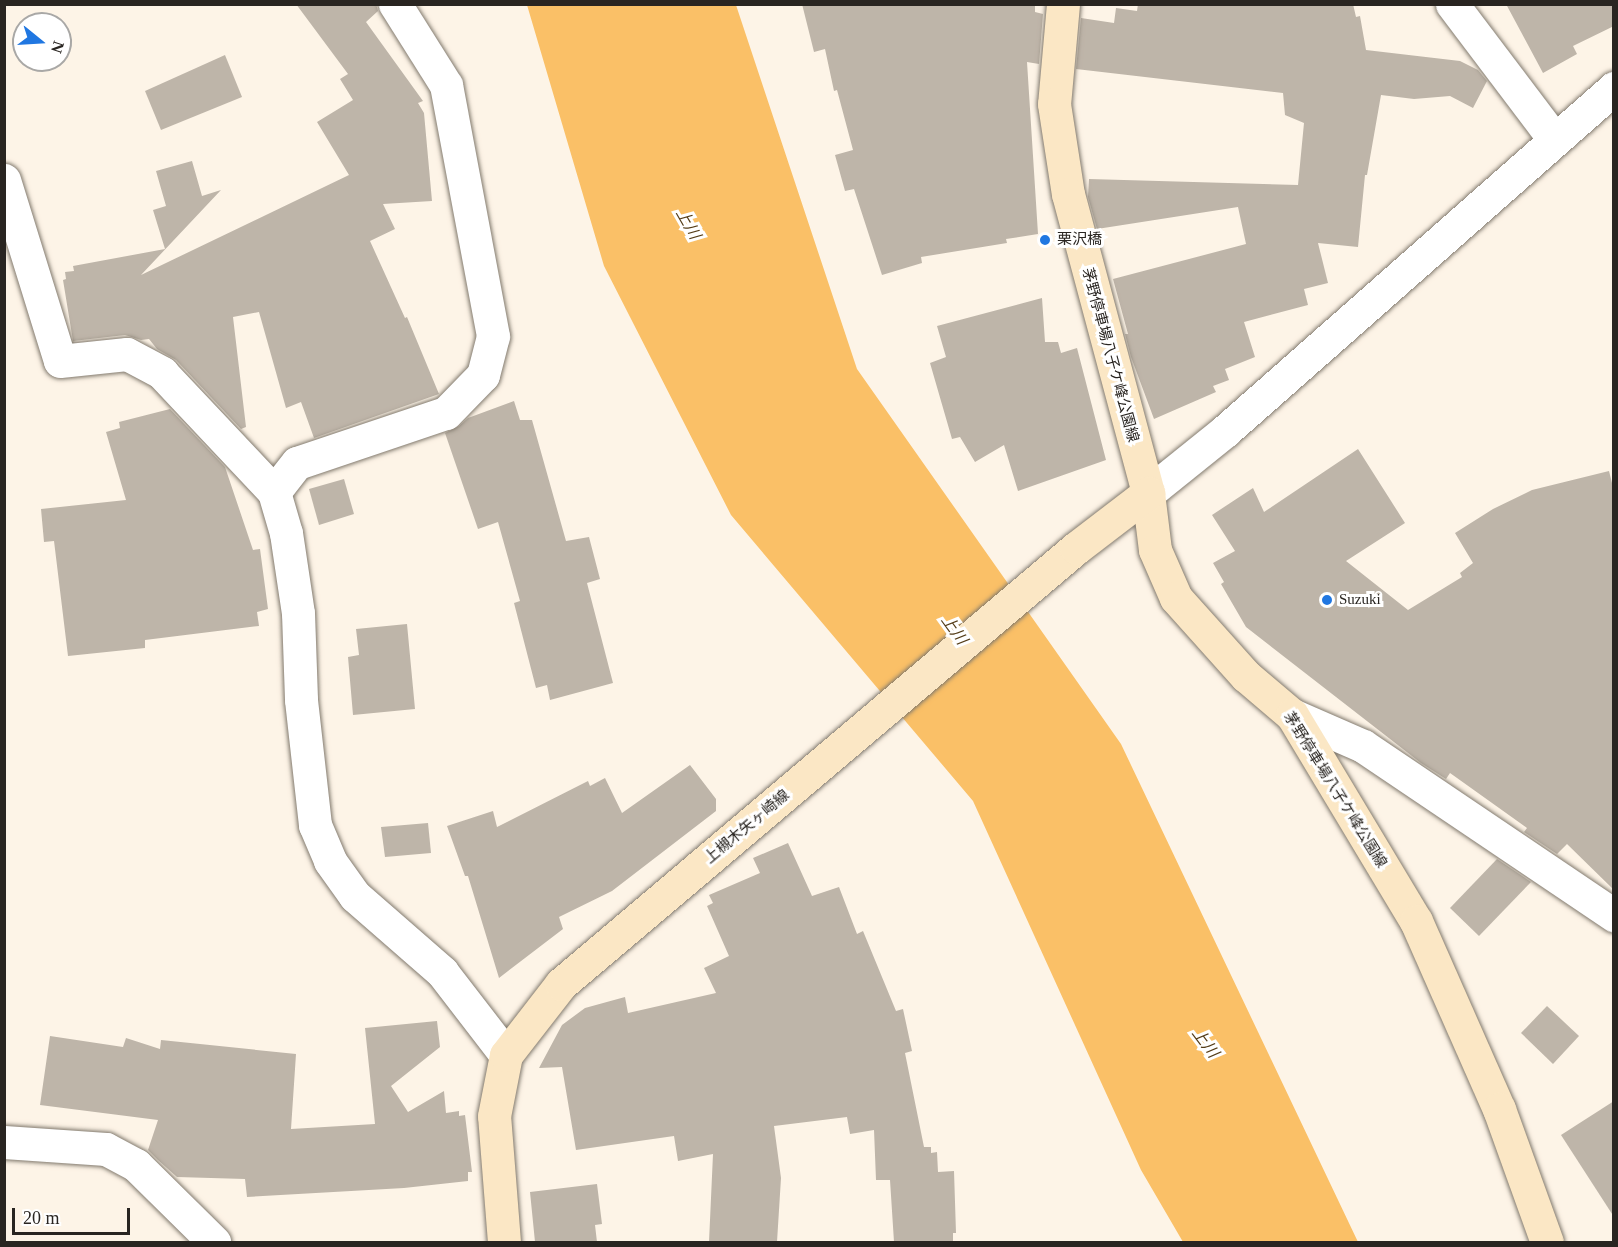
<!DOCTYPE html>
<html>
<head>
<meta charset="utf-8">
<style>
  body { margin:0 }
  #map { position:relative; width:1618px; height:1247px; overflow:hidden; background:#fdf4e7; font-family:"Times New Roman","Noto Sans JP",serif }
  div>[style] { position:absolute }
  .water>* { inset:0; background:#fac067 }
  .building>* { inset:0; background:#beb5a9 }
  .roads { filter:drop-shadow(0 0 2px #827a6e) drop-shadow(0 0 2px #827a6e) }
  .minor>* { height:33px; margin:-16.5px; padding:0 16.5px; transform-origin:16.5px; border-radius:16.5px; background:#fff }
  .tertiary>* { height:33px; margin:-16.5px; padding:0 16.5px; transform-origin:16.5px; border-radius:16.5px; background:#fff }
  .secondary>* { height:33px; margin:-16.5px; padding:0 16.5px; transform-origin:16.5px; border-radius:16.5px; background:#fbe7c5 }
  .dots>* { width:16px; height:16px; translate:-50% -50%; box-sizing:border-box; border:3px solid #fff; border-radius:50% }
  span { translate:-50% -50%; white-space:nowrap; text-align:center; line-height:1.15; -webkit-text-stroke:6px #fff; paint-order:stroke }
  .poi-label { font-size:15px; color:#292521 }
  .left { translate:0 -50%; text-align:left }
  .street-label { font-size:15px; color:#292521 }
  .water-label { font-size:16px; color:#543c17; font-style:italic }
  .frame { position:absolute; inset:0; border:6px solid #292521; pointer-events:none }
  .north { position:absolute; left:12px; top:12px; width:60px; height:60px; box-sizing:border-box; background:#fff; border:2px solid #a9a8a6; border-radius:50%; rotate:108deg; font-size:16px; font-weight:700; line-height:24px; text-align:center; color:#292521 }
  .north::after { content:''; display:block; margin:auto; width:21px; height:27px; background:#2077e1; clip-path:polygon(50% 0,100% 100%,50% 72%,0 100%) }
  .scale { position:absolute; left:12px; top:1208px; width:118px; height:27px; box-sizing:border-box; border:3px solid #292521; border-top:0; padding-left:8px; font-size:18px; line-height:21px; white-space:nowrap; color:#292521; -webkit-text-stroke:4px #fff; paint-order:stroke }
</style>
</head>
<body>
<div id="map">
  <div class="water">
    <div style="clip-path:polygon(527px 5px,736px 5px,857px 369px,1121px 744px,1358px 1242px,1183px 1242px,1141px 1170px,973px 801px,731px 515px,604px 266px)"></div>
  </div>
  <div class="building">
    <div style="clip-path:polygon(296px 4px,376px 4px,378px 11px,366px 22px,423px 101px,418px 103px,424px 113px,432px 201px,383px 204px,395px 229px,370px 241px,405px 318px,407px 317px,439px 394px,314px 438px,301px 402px,286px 408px,259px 312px,233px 317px,246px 427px,241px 429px,176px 360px,157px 349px,149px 339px,141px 340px,125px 335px,73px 341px,63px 280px,66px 279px,65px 272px,74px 271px,73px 266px,165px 249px,153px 210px,166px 206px,156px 171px,192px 161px,202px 196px,221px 190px,141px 275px,349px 175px,317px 122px,353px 100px,340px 79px,348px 74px)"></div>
    <div style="clip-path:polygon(802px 4px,1035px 4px,1035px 12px,1043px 14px,1039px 64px,1027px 62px,1038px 234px,1006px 239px,1007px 243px,921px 257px,922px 263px,882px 275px,854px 189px,845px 191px,835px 155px,853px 150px,837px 90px,834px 91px,825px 49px,814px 52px)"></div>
    <div style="clip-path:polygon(1138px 4px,1353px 4px,1356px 17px,1360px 16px,1366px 50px,1460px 61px,1478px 70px,1487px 81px,1473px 108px,1450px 96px,1414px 99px,1381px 95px,1367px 175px,1365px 175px,1358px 247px,1318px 243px,1328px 283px,1304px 289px,1308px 305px,1244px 322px,1255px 357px,1225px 369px,1229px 380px,1213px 386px,1216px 392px,1154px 419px,1131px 357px,1125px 334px,1128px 334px,1113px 279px,1246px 244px,1238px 207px,1097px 229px,1088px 197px,1089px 179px,1298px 185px,1304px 123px,1285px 115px,1283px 93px,1076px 69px,1081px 18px,1114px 23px,1116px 8px,1137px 11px)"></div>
    <div style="clip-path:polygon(1506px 4px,1614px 4px,1614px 26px,1573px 46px,1577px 54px,1543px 73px)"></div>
    <div style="clip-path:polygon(225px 55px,242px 97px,161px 130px,145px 91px)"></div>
    <div style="clip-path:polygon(1042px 298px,1045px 342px,1058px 342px,1061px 353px,1077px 348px,1106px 460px,1018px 491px,1004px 445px,975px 462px,960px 437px,952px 439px,930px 363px,946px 357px,937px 326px)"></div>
    <div style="clip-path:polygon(514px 401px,520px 420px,532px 420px,566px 541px,589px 537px,600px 579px,587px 583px,613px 683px,550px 700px,547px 685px,536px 688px,514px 603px,520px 601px,498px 522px,478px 529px,445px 433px,459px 426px,468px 418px)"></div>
    <div style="clip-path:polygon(170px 409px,225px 467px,253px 550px,260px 549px,268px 609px,257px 612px,259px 626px,145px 640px,145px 648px,68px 656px,54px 541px,44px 542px,41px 509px,126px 500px,106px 432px,120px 428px,119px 422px)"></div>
    <div style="clip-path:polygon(1358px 449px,1405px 523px,1346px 561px,1408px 610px,1462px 577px,1460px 573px,1473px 563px,1455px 533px,1493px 509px,1532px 490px,1609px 471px,1614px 491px,1614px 890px,1567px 844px,1557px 854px,1524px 832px,1527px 828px,1450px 773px,1446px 779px,1421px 763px,1246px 627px,1221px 584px,1224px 582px,1213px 563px,1235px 551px,1212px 515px,1253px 488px,1264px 512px)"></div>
    <div style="clip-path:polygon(344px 479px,354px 514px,319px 525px,309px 489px)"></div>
    <div style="clip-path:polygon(407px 624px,415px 709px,353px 715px,348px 657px,359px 655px,356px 629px)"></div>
    <div style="clip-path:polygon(690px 765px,716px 799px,716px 811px,612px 891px,559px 917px,563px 929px,499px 978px,468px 876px,465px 876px,447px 826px,493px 811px,497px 827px,588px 781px,590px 786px,605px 778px,622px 813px)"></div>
    <div style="clip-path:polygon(428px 823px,431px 853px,385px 857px,381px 827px)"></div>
    <div style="clip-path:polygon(788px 843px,812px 896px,839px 887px,857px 934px,863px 931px,896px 1011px,903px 1009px,912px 1051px,905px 1053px,924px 1147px,931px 1147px,931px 1153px,937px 1152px,938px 1172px,954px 1171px,956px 1233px,953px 1233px,953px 1242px,894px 1242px,890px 1180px,876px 1180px,874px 1130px,850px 1134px,847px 1117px,774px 1126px,781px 1178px,777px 1242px,709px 1242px,713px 1154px,678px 1161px,674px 1136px,576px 1150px,562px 1067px,539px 1068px,562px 1025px,585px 1008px,625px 997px,628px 1013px,716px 993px,704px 968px,729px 956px,707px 906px,713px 903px,709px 895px,760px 873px,753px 858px)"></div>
    <div style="clip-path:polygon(1497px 859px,1531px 882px,1479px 936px,1450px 908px)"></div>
    <div style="clip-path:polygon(1547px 1006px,1579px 1036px,1553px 1064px,1521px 1033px)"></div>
    <div style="clip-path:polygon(437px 1021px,440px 1047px,391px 1086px,408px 1112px,444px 1091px,446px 1113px,459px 1111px,459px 1116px,465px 1115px,472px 1172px,468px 1172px,468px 1181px,404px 1188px,247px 1197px,245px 1179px,177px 1177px,158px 1160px,148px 1150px,158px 1120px,40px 1105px,50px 1036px,123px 1047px,126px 1038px,160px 1049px,161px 1040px,296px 1054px,291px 1129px,375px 1124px,365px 1028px)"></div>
    <div style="clip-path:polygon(1614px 1101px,1614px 1217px,1561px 1135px)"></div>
    <div style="clip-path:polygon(597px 1184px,602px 1224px,595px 1225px,597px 1242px,535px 1242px,530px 1192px)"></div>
  </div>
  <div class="roads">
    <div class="minor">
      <div style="left:1452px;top:4px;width:169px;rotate:52.9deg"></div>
      <div style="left:4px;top:180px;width:189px;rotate:72.8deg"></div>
      <div style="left:60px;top:361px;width:67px;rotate:-6deg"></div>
      <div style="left:127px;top:354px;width:40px;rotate:28deg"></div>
      <div style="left:162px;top:373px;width:163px;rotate:46.7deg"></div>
      <div style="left:274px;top:492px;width:43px;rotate:73.7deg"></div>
      <div style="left:286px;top:533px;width:81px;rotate:81.5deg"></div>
      <div style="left:298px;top:613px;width:87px;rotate:88deg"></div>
      <div style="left:301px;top:700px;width:126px;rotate:83.6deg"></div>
      <div style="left:315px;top:825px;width:39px;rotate:67deg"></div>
      <div style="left:330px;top:861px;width:43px;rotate:54.5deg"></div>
      <div style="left:355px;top:896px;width:116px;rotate:41.1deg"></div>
      <div style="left:442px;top:972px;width:105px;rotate:52.4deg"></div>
      <div style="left:274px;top:492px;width:37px;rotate:-52deg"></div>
      <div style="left:297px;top:463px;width:157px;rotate:-18.6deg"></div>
      <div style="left:446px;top:413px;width:53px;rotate:-45.8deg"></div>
      <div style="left:483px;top:375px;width:40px;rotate:-75.6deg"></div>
      <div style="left:493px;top:336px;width:255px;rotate:-100.6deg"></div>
      <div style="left:446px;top:85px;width:96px;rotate:-122.2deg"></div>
      <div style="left:1292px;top:715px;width:77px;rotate:23.6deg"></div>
      <div style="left:1363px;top:746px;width:303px;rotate:34deg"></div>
      <div style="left:4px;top:1142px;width:102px;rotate:3.9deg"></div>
      <div style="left:106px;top:1149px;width:34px;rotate:28deg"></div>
      <div style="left:136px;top:1165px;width:110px;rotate:44.6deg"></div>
    </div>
    <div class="tertiary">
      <div style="left:1148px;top:493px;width:99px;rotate:-38.8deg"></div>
      <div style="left:1225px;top:431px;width:519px;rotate:-41.4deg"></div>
    </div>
    <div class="secondary">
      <div style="left:1063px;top:4px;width:100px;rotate:95.1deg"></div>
      <div style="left:1054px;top:104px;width:91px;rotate:81.2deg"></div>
      <div style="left:1068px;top:194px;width:310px;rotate:75deg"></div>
      <div style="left:1148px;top:493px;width:57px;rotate:83deg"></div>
      <div style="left:1155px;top:550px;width:52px;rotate:66.4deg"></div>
      <div style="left:1176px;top:598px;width:105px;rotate:48.1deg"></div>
      <div style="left:1246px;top:676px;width:60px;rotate:40.3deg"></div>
      <div style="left:1292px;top:715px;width:240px;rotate:59deg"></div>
      <div style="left:1416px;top:921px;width:206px;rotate:66.2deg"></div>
      <div style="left:1499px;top:1109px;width:141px;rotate:70.2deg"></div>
      <div style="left:504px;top:1242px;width:126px;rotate:-94.5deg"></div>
      <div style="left:494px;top:1116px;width:62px;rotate:-78.9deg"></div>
      <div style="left:506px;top:1055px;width:90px;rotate:-52.2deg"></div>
      <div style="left:561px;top:984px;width:675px;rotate:-40.25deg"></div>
      <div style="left:1076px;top:548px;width:91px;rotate:-37.4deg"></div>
    </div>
  </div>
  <div class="dots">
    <div style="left:1045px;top:240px;background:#2077e1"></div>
    <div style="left:1327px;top:600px;background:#2077e1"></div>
  </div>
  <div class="poi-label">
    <span class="left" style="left:1057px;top:240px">栗沢橋</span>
    <span class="left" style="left:1339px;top:600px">Suzuki</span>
  </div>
  <div class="street-label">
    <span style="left:1110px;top:355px;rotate:75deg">茅野停車場八子ケ峰公園線</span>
    <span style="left:1335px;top:790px;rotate:58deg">茅野停車場八子ケ峰公園線</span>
    <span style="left:747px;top:827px;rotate:-40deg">上槻木矢ヶ崎線</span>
  </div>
  <div class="water-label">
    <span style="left:688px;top:224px;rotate:60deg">上川</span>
    <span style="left:954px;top:630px;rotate:54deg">上川</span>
    <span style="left:1205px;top:1043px;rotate:53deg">上川</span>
  </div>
  <div class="frame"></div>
  <div class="north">N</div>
  <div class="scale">20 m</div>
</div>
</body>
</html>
